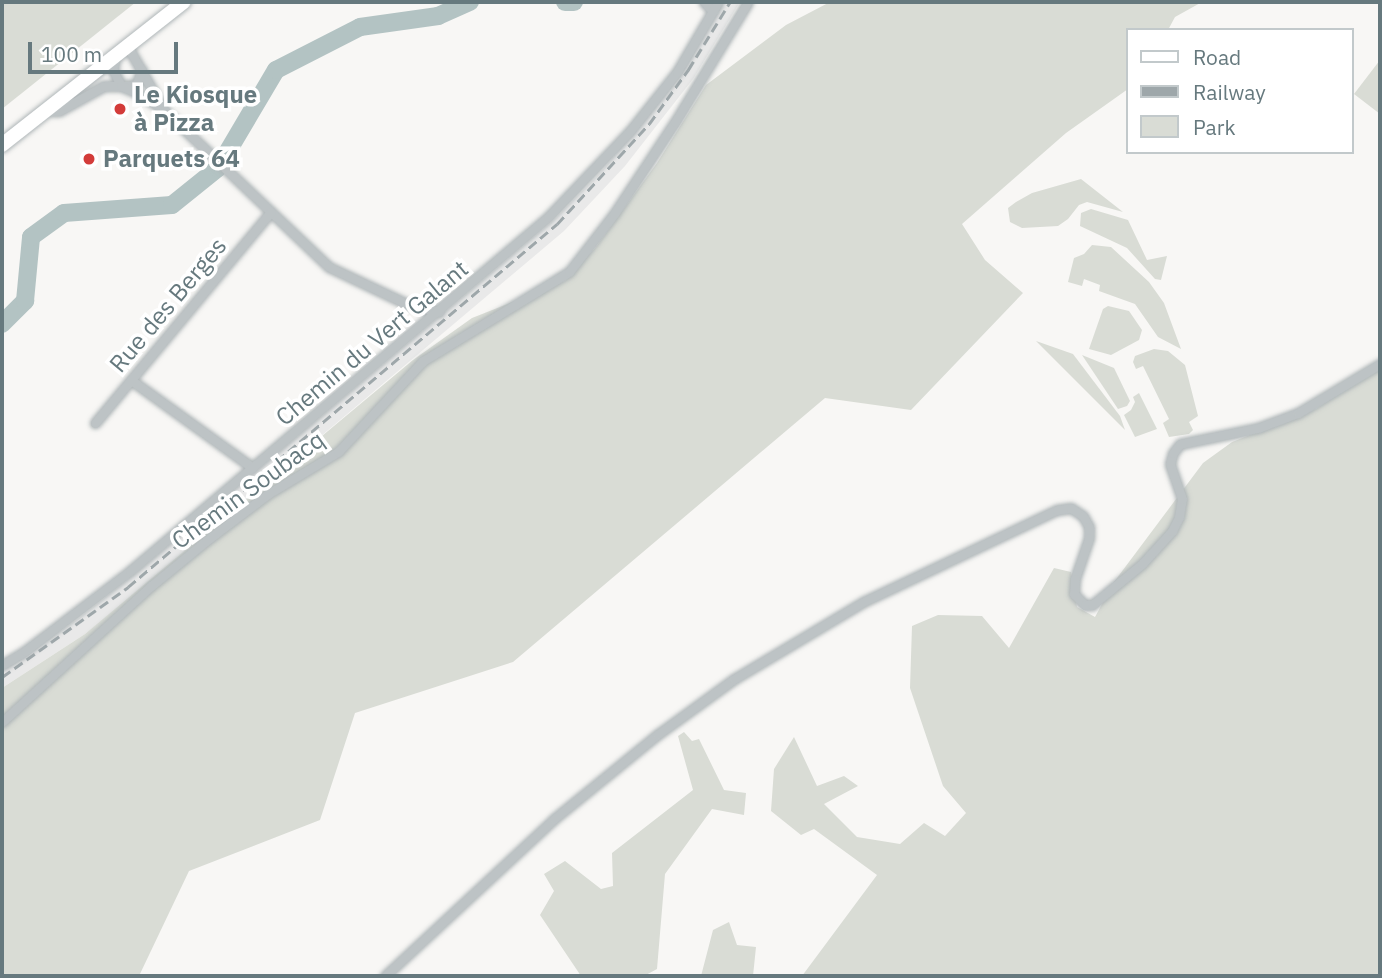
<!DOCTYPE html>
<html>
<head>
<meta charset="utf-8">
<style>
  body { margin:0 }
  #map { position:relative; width:1382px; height:978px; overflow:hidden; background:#f8f7f5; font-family:"IBM Plex Sans",sans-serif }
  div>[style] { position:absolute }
  .built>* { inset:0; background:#e9e9e9 }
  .green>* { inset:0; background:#d9dcd5 }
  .river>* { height:18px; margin:-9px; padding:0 9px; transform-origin:9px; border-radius:9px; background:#b3c3c3 }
  .roads { filter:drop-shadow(0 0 2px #afb6b8) drop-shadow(0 0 2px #afb6b8) }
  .minor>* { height:9px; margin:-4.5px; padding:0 4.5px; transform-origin:4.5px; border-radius:4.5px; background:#bdc3c5 }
  .primary>* { height:14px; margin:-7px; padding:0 7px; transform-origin:7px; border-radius:7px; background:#fff }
  .rail>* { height:2.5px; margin-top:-1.25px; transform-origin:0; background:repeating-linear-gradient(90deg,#9ea7aa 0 10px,transparent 0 15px) }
  .dots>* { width:19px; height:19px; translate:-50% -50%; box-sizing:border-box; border:4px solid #fff; border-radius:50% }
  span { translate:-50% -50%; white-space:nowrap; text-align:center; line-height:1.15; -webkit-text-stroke:7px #fff; paint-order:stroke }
  .poi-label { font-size:24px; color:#66797e; font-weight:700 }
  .left { translate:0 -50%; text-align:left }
  .street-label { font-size:24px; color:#66797e }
  .frame { position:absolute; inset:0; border:4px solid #66797e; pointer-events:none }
  .legend { position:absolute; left:1126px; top:28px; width:228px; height:126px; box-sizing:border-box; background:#fff; border:2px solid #c2c9cb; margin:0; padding:9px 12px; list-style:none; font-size:21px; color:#66797e }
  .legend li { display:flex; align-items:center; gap:14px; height:35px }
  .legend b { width:35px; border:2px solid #c2c9cb }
  .scale { position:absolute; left:28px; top:42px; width:150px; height:32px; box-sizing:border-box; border:4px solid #66797e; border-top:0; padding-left:9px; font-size:21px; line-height:24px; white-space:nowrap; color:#66797e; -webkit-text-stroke:5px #fff; paint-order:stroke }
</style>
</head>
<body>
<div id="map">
  <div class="built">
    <div style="clip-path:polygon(724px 2px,740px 2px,693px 79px,625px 166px,564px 231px,126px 601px,85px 634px,2px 688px,2px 671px,78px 619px,135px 574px,554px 220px,601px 172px,647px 116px,686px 65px)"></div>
  </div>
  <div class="green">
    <div style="clip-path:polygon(2px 2px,136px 2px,2px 109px)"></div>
    <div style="clip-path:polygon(830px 2px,1202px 2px,1175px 17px,1168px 30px,1128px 30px,1128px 89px,1066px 133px,962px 224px,985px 260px,1023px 293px,911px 410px,825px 398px,513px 662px,355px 713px,320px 820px,189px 871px,139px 976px,2px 976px,2px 688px,85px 634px,413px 360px,472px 318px,565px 281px,596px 247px,657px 163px,706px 85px,786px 25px)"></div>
    <div style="clip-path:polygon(1380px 60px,1380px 114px,1354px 94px)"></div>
    <div style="clip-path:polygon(1081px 179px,1123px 212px,1087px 202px,1079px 205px,1068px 219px,1058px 226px,1022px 228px,1010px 222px,1008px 208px,1016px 202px,1032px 193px)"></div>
    <div style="clip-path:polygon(1091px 209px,1128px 220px,1147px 260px,1167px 256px,1161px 280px,1155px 279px,1127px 248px,1080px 226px,1081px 213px)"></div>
    <div style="clip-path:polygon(1092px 245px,1111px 247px,1149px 282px,1164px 303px,1181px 349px,1158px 337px,1135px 304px,1099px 291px,1100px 285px,1084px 279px,1082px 286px,1068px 282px,1074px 258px,1084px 254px)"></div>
    <div style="clip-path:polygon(1108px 306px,1129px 311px,1142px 330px,1139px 340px,1111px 355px,1089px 349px,1103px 309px)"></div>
    <div style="clip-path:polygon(1036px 341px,1073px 354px,1120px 416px,1125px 430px)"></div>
    <div style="clip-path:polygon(1154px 349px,1168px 351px,1185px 365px,1198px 416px,1189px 422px,1193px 430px,1189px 434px,1169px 437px,1163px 423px,1169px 419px,1143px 366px,1136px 369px,1133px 362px,1135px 356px)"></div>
    <div style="clip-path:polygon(1082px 355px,1114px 368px,1130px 401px,1127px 406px,1118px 409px)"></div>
    <div style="clip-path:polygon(1380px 365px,1380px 976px,802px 976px,877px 875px,814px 829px,801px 835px,771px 811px,774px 769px,794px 737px,817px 786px,844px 776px,858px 786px,824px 804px,857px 837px,900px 844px,924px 823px,945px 836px,966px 813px,943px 786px,910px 688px,912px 626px,938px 615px,982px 616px,1009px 648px,1054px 568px,1071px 572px,1077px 607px,1095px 617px,1114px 582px,1203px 463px,1232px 442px,1316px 409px)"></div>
    <div style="clip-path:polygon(1139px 393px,1157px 429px,1135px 437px,1124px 415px,1131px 410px,1135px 402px,1133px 397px)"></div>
    <div style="clip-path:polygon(684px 732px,692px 741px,699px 739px,724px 790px,746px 793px,744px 815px,712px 809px,665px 874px,657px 969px,644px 976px,581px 976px,540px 915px,554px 891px,544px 874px,565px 861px,601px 889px,613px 886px,612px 853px,693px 790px,678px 736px)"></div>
    <div style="clip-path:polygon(729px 922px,737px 945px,756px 947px,753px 976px,701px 976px,713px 930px)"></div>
  </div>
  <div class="river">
    <div style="left:565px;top:2px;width:9px"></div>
    <div style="left:2px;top:324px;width:33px;rotate:-45deg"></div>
    <div style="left:25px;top:301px;width:64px;rotate:-84.6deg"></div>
    <div style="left:31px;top:237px;width:41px;rotate:-36deg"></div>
    <div style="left:64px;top:213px;width:108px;rotate:-4.2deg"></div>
    <div style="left:172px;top:205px;width:59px;rotate:-38.8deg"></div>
    <div style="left:218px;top:168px;width:114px;rotate:-59.4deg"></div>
    <div style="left:276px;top:70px;width:94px;rotate:-27.1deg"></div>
    <div style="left:360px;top:27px;width:79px;rotate:-8deg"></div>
    <div style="left:438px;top:16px;width:35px;rotate:-24deg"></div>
  </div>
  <div class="roads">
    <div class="minor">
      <div style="left:704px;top:2px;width:13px;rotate:45deg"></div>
      <div style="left:128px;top:47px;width:69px;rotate:60.5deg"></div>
      <div style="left:115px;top:58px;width:12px;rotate:99deg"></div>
      <div style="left:113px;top:70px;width:18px;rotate:63deg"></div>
      <div style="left:121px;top:86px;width:15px;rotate:-4deg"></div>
      <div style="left:136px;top:85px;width:16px;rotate:-68deg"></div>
      <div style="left:48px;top:111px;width:11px"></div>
      <div style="left:59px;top:111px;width:51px;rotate:-29.1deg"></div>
      <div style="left:104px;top:86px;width:17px"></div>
      <div style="left:121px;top:86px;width:15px;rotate:23deg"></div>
      <div style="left:135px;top:92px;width:33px;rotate:31deg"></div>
      <div style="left:163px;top:109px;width:229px;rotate:43.6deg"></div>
      <div style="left:329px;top:267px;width:86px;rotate:25.4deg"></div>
      <div style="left:407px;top:304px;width:33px;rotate:14deg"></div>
      <div style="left:131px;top:380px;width:150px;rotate:35.8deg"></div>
      <div style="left:95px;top:423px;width:275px;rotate:-50.2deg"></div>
      <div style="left:2px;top:665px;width:27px;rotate:-31deg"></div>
      <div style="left:25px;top:651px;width:132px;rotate:-37.3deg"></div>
      <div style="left:130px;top:571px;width:548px;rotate:-40.26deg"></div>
      <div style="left:548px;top:217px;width:119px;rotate:-46.4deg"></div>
      <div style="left:630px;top:131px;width:75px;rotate:-51.5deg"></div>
      <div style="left:677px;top:72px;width:81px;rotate:-59.6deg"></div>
      <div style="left:2px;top:722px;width:202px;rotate:-42.4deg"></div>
      <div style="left:151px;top:586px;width:71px;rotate:-39.3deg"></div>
      <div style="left:206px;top:541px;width:78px;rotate:-37.2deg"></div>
      <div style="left:268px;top:494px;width:82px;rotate:-31deg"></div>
      <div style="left:338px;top:452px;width:125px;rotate:-47deg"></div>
      <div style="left:423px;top:361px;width:171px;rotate:-31.4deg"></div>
      <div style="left:569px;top:272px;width:73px;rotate:-52.2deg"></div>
      <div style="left:614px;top:214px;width:110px;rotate:-56.5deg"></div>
      <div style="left:675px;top:122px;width:140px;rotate:-58.7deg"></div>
      <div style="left:385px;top:976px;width:231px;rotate:-42.9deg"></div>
      <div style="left:554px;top:819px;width:133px;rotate:-39.2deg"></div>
      <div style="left:657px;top:735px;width:95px;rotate:-36deg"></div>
      <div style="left:734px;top:679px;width:150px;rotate:-30.8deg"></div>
      <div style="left:863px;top:602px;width:215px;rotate:-25.4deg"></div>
      <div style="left:1057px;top:510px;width:14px;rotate:-8deg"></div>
      <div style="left:1071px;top:508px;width:14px;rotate:34deg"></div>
      <div style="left:1083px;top:516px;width:13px;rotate:61deg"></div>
      <div style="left:1089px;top:527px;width:11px;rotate:90deg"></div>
      <div style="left:1089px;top:538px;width:43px;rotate:108.9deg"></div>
      <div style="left:1075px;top:579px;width:15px;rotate:94deg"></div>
      <div style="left:1074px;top:594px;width:16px;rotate:45deg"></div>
      <div style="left:1085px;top:605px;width:7px"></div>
      <div style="left:1092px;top:605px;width:65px;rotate:-39.4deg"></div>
      <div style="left:1142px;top:564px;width:45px;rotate:-47.7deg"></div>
      <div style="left:1172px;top:531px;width:16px;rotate:-63deg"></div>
      <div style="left:1179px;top:517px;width:18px;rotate:-81deg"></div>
      <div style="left:1182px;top:499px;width:37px;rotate:-109deg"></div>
      <div style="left:1170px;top:464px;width:11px;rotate:-75deg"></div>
      <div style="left:1173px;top:453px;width:11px;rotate:-52deg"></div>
      <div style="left:1180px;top:444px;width:80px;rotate:-11.6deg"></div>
      <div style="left:1258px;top:428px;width:43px;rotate:-20.6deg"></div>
      <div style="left:1298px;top:413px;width:96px;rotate:-30.9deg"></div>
    </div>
    <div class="primary">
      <div style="left:2px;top:145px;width:231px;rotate:-38.2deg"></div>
    </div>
  </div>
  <div class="rail">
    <div style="left:2px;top:677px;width:155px;rotate:-35.5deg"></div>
    <div style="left:128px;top:587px;width:562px;rotate:-40.24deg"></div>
    <div style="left:557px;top:224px;width:136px;rotate:-47.4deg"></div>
    <div style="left:649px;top:124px;width:67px;rotate:-54.2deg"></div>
    <div style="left:688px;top:70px;width:80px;rotate:-58.3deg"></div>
  </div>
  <div class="dots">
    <div style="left:120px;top:109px;background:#d33c3a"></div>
    <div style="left:89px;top:159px;background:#d33c3a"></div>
  </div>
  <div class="poi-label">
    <span class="left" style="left:134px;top:109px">Le Kiosque<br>à Pizza</span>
    <span class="left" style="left:103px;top:159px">Parquets 64</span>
  </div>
  <div class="street-label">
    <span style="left:168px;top:305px;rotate:-50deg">Rue des Berges</span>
    <span style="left:372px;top:343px;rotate:-40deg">Chemin du Vert Galant</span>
    <span style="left:248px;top:490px;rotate:-36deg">Chemin Soubacq</span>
  </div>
  <div class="frame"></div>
  <ul class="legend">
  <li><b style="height:9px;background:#fff"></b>Road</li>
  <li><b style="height:9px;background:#9ea7aa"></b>Railway</li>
  <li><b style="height:19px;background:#d9dcd5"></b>Park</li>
  </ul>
  <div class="scale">100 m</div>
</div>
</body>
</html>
